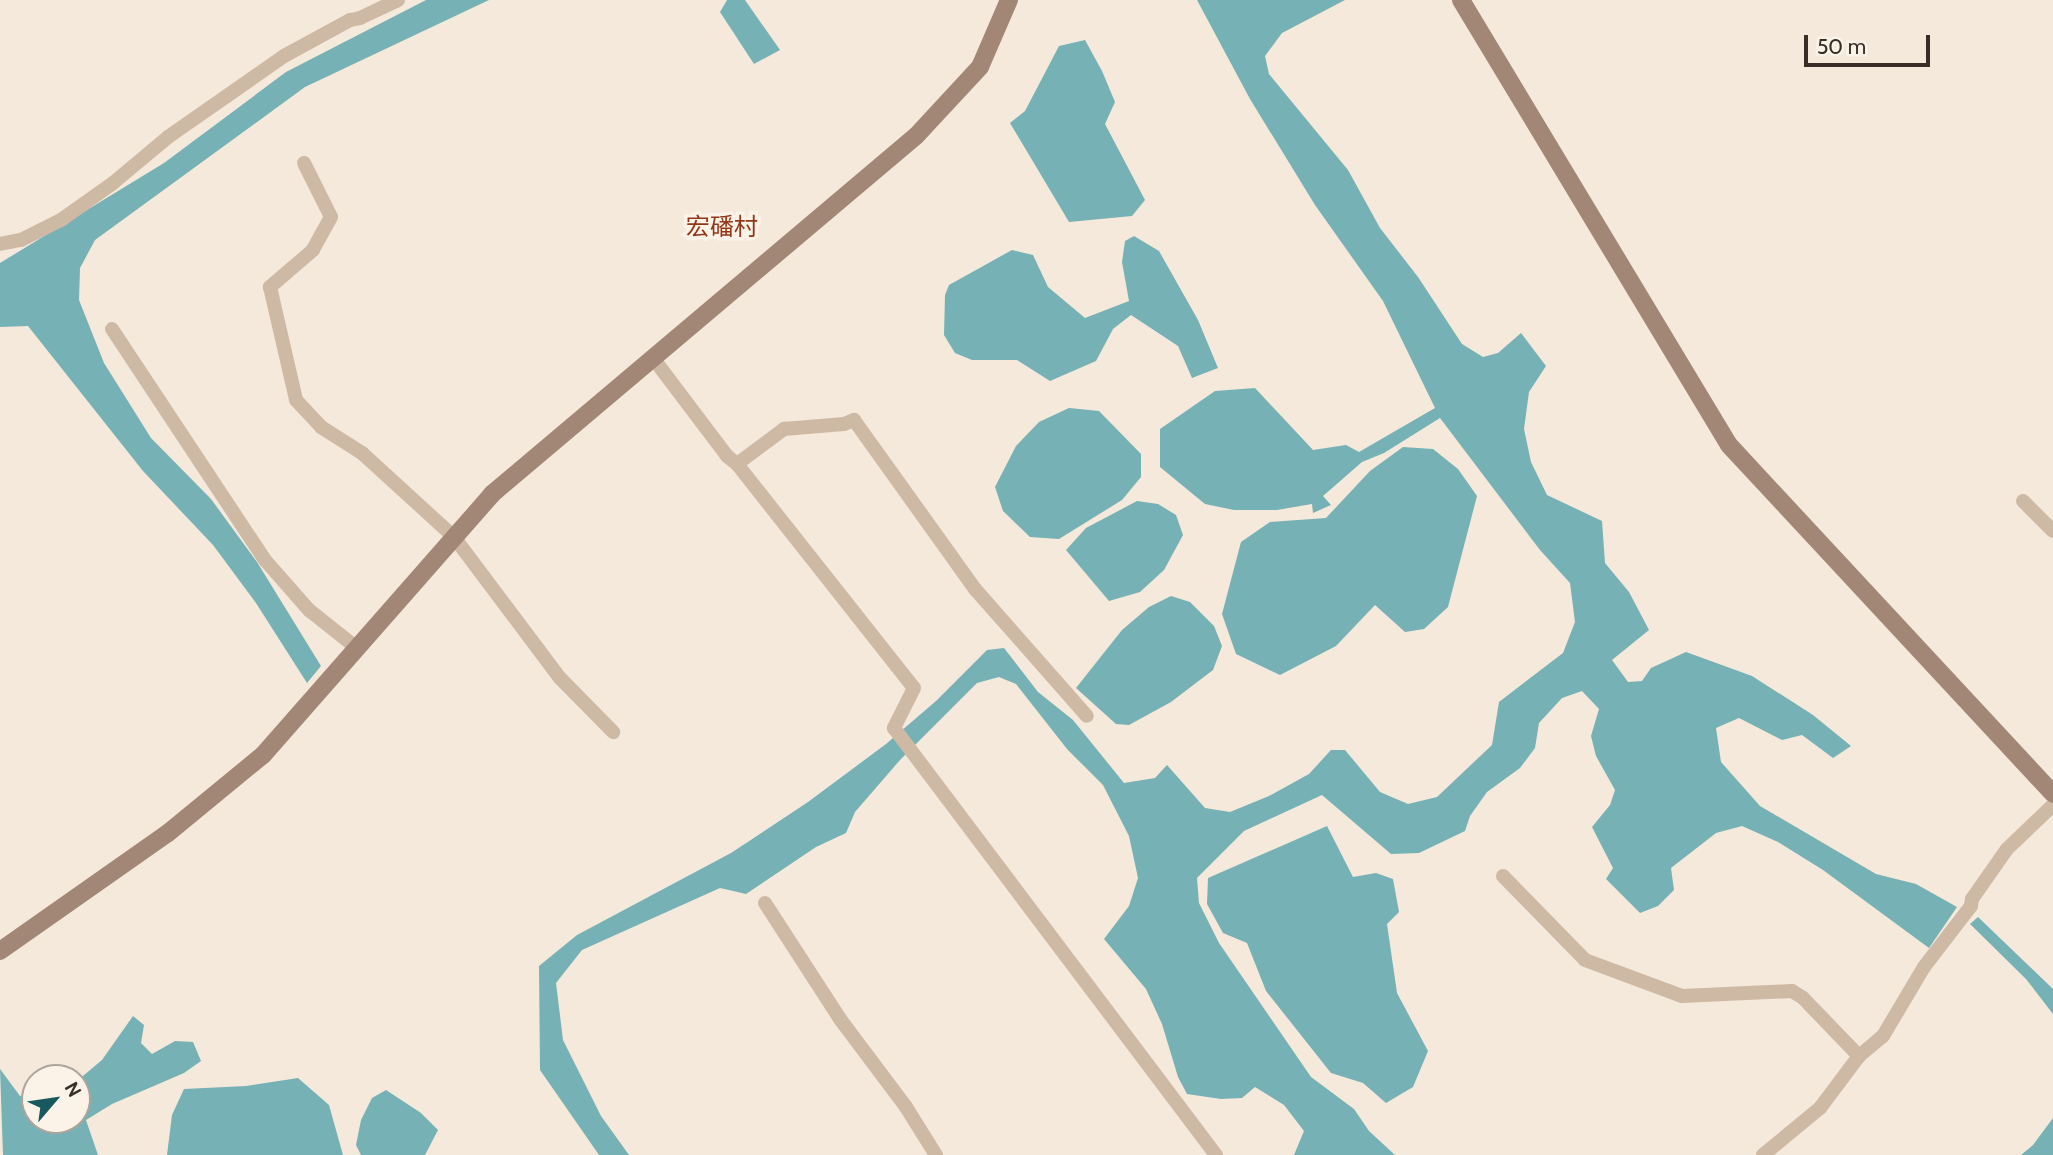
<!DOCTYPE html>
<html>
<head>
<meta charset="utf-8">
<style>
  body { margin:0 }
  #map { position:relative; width:2053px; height:1155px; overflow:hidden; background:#f5e9db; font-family:Cabin,"Noto Sans SC",sans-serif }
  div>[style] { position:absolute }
  .water>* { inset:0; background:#76b1b5 }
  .street>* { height:14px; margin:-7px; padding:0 7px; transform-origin:7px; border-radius:7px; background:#ceb9a5 }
  .secondary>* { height:18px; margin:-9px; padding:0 9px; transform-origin:9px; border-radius:9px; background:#a28776 }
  span { translate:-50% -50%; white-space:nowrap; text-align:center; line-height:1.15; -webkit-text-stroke:7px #fbf3e8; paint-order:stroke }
  .quarter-label { font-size:24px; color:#913717 }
  .north { position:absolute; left:21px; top:1064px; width:70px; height:70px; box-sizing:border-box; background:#fbf3e8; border:2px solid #ada49b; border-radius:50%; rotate:61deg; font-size:19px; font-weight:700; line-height:28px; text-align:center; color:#392d27 }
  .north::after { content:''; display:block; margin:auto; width:24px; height:32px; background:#18595f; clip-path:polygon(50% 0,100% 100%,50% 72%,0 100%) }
  .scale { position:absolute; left:1804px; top:35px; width:126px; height:32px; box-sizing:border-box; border:4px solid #392d27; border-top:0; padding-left:9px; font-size:21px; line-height:24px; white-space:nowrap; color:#392d27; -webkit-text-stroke:5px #fbf3e8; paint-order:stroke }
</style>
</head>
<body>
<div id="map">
  <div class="water">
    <div style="clip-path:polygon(426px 0,489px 0,305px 87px,95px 240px,80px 268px,79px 300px,104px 363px,151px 438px,211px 499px,257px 562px,321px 666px,307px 683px,256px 603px,213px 545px,143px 471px,28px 326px,0 327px,0 263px,164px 163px,286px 72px)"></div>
    <div style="clip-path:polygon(727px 0,745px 0,780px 50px,754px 64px,720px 12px)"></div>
    <div style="clip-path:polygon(1197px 0,1345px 0,1282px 33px,1265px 56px,1269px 74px,1348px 170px,1380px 228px,1418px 277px,1462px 344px,1483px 357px,1498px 353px,1521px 333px,1546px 366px,1529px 392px,1524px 429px,1531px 462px,1547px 495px,1602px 521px,1605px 563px,1629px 592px,1649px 630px,1612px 660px,1628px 682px,1642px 681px,1651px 668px,1686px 652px,1752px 676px,1813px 715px,1851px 746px,1833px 758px,1802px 735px,1782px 740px,1739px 718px,1716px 728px,1721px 762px,1760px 806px,1876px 874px,1916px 884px,1957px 907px,1929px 948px,1823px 870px,1778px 842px,1742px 826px,1716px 833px,1671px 868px,1674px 890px,1658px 906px,1640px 913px,1606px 879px,1613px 868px,1592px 827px,1610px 805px,1615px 790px,1596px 756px,1591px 736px,1599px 709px,1582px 691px,1562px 698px,1539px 723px,1535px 748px,1520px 768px,1487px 792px,1470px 816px,1465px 831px,1419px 853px,1391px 854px,1322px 795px,1244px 831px,1197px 878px,1199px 903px,1219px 943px,1311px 1077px,1354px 1109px,1369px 1131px,1395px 1155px,1294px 1155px,1304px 1131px,1284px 1105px,1255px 1087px,1242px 1098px,1221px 1099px,1187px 1094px,1178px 1077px,1162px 1024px,1146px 989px,1104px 939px,1129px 906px,1138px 878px,1129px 836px,1103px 785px,1067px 749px,1016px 684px,999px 677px,977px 683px,900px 760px,855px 812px,846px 833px,816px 847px,746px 894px,720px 888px,582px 950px,556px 983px,563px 1040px,601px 1116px,629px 1155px,599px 1155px,540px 1070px,539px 966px,577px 935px,731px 853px,808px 802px,886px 744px,936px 701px,987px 650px,1004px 648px,1038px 692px,1073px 720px,1124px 783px,1155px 778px,1167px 765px,1205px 808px,1230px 812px,1269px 796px,1309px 774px,1331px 750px,1345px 750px,1380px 792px,1408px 804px,1437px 797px,1492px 745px,1499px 702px,1563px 653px,1575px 622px,1570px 583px,1540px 550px,1440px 418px,1384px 453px,1362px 462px,1323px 496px,1331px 505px,1313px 513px,1312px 504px,1277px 510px,1234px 510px,1205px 504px,1160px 467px,1160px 429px,1215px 391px,1255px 388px,1313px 450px,1346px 445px,1359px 452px,1435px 408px,1383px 301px,1315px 205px,1250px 99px)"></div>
    <div style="clip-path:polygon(1085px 40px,1102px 71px,1115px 102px,1105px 124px,1145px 200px,1132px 216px,1069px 222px,1010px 123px,1025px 111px,1059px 46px)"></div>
    <div style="clip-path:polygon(1134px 236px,1159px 251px,1198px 320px,1218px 368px,1192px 378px,1178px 346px,1131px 315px,1113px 329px,1096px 361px,1050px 381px,1017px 360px,972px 360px,955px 353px,944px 335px,945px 295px,949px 285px,1012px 250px,1033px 255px,1048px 287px,1085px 318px,1129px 301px,1122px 262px,1125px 241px)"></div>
    <div style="clip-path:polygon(1069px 408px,1099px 411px,1141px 454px,1141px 477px,1122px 500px,1059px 539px,1030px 537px,1003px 511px,995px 487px,1016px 446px,1039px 422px)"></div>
    <div style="clip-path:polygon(1403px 447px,1433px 449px,1458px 469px,1477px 496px,1448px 607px,1424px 629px,1405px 632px,1375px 605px,1336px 646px,1280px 675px,1236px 654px,1222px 614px,1241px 542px,1270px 522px,1326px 518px,1370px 471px)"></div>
    <div style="clip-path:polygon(1137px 501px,1158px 504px,1176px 515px,1183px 535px,1164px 570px,1140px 592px,1109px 601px,1066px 550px,1086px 528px)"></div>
    <div style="clip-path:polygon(1171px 596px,1190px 602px,1214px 626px,1222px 646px,1213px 670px,1171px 702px,1129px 725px,1116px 724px,1076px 688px,1122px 630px,1149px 607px)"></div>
    <div style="clip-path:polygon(1327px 826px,1353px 877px,1376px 873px,1393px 879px,1399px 912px,1387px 924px,1397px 993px,1428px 1051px,1413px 1087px,1386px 1103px,1363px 1083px,1331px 1073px,1266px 991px,1247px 943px,1223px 933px,1207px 904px,1208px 878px)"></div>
    <div style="clip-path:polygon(1978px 917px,2053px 989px,2053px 1014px,2026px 979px,1970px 924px)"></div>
    <div style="clip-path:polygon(133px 1016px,144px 1025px,141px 1043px,152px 1054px,175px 1041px,193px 1042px,201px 1061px,184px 1073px,112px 1104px,86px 1120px,98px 1155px,3px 1155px,0 1069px,20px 1096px,35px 1094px,35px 1120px,77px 1120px,77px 1081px,102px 1060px)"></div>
    <div style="clip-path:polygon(298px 1078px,329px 1105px,343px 1155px,167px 1155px,172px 1115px,184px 1089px,246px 1086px)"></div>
    <div style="clip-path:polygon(386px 1090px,421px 1113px,438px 1130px,425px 1155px,361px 1155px,356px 1145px,361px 1120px,372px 1098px)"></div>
    <div style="clip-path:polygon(2053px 1118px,2053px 1155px,2021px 1155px,2033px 1145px)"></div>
  </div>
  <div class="street">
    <div style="left:304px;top:163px;width:60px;rotate:63.4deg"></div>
    <div style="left:331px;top:217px;width:38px;rotate:119deg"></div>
    <div style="left:313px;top:250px;width:57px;rotate:139.3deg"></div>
    <div style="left:270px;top:287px;width:116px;rotate:77deg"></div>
    <div style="left:296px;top:400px;width:37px;rotate:47deg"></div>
    <div style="left:321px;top:427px;width:49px;rotate:32.4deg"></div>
    <div style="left:362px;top:453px;width:125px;rotate:42.4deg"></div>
    <div style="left:454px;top:537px;width:176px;rotate:53.1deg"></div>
    <div style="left:560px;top:678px;width:76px;rotate:45.5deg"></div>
    <div style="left:0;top:244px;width:21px;rotate:-11deg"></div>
    <div style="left:21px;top:240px;width:45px;rotate:-26.6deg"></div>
    <div style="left:61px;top:220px;width:64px;rotate:-35.4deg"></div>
    <div style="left:113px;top:183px;width:72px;rotate:-39.9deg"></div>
    <div style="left:168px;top:137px;width:141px;rotate:-34.9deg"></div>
    <div style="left:284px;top:56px;width:75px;rotate:-28.6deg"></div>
    <div style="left:350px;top:20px;width:10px;rotate:-11deg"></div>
    <div style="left:360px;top:18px;width:42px;rotate:-25.3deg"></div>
    <div style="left:112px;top:329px;width:277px;rotate:56.5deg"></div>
    <div style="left:265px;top:560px;width:67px;rotate:48.7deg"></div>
    <div style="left:309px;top:610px;width:61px;rotate:38.4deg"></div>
    <div style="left:653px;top:358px;width:123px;rotate:52.9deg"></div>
    <div style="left:727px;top:456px;width:13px;rotate:39deg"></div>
    <div style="left:737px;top:464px;width:285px;rotate:51.7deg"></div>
    <div style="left:914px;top:688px;width:45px;rotate:116.6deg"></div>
    <div style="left:894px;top:728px;width:535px;rotate:52.98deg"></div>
    <div style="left:737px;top:464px;width:59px;rotate:-36.7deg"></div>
    <div style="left:784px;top:429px;width:60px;rotate:-4.8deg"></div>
    <div style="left:844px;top:424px;width:11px;rotate:-22deg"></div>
    <div style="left:854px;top:420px;width:208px;rotate:54.4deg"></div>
    <div style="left:975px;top:589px;width:169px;rotate:48.6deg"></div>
    <div style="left:2023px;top:501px;width:42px;rotate:45deg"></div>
    <div style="left:1503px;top:876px;width:117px;rotate:45.7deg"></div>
    <div style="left:1585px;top:960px;width:103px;rotate:20.4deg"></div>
    <div style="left:1682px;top:996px;width:110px;rotate:-2.6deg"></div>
    <div style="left:1792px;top:991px;width:13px;rotate:32deg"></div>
    <div style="left:1803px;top:998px;width:81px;rotate:46deg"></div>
    <div style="left:765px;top:903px;width:138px;rotate:57.1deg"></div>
    <div style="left:840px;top:1019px;width:110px;rotate:53.1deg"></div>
    <div style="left:906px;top:1107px;width:57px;rotate:58deg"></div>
    <div style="left:1763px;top:1155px;width:74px;rotate:-39.5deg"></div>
    <div style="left:1820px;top:1108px;width:65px;rotate:-53.1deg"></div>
    <div style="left:1859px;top:1056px;width:31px;rotate:-40deg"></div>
    <div style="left:1883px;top:1036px;width:80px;rotate:-59.3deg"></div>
    <div style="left:1924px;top:967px;width:77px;rotate:-52.4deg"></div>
    <div style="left:1971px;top:906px;width:7px;rotate:-82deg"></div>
    <div style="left:1972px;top:899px;width:61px;rotate:-55deg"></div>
    <div style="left:2007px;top:849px;width:64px;rotate:-43.7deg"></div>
  </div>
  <div class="secondary">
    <div style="left:1461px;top:0;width:519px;rotate:58.94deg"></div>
    <div style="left:1729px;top:445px;width:476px;rotate:47.1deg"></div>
    <div style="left:0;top:951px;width:205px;rotate:-35.1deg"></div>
    <div style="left:168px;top:833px;width:123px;rotate:-39.4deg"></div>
    <div style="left:263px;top:755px;width:347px;rotate:-48.7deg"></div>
    <div style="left:492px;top:494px;width:555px;rotate:-40.18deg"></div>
    <div style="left:916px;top:136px;width:94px;rotate:-47.2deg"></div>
    <div style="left:980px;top:67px;width:73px;rotate:-66.6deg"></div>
  </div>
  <div class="quarter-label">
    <span style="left:722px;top:227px">宏磻村</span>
  </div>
  <div class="north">N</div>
  <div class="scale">50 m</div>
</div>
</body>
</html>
